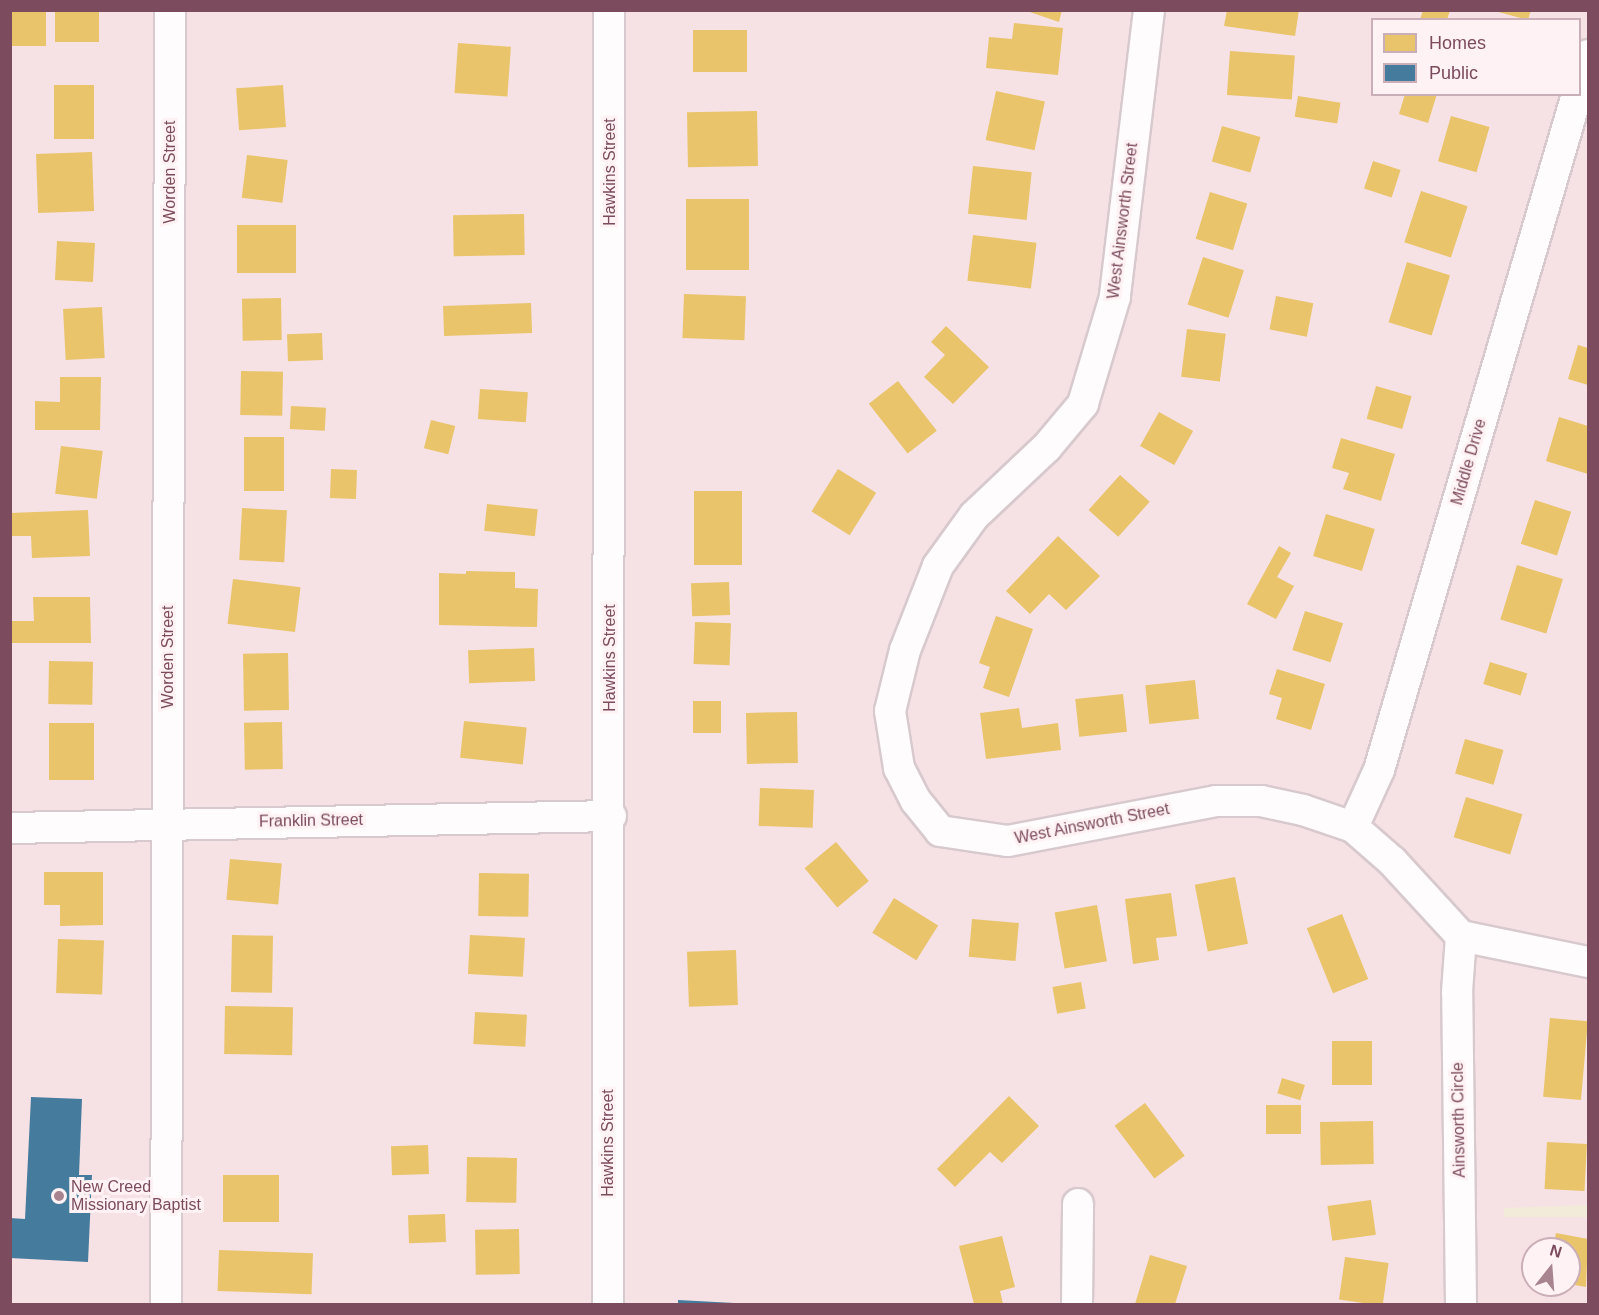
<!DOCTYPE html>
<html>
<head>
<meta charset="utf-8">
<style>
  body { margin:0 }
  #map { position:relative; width:1599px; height:1315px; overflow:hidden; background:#faeef0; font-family:Arial,sans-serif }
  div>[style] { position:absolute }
  .residential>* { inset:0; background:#f6e1e4 }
  .green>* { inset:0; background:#f3ebd9 }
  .homes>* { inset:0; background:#e9c46a; transform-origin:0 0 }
  .public>* { inset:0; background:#457b9d }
  .roads { filter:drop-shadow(2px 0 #d7c9cd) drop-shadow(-2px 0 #d7c9cd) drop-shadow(0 2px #d7c9cd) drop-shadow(0 -2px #d7c9cd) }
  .minor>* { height:30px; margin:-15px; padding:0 15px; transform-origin:15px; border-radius:15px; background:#fefcfd }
  .dots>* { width:16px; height:16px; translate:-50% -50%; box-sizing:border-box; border:3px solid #fff2f4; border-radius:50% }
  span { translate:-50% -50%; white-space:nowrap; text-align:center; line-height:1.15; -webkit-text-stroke:6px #fff2f4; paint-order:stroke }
  .street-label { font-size:16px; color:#7c4b5e }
  .poi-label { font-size:16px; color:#7c4b5e }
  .left { translate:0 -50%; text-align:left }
  .frame { position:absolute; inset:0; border:12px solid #7c4b5e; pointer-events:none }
  .legend { position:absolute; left:1371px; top:18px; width:210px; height:78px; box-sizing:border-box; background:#fff2f4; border:2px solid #cbafb8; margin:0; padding:8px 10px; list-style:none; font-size:18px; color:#7c4b5e }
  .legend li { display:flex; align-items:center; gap:12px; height:30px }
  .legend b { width:30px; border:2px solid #cbafb8 }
  .north { position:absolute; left:1521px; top:1237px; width:60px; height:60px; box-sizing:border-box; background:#fff2f4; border:2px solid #cbafb8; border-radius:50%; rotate:17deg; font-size:16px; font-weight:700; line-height:24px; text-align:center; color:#7c4b5e }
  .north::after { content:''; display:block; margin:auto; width:21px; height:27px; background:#a88491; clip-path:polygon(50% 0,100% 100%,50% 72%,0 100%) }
</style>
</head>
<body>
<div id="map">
  <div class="residential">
    <i style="clip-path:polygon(evenodd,11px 11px,1588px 11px,1588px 1304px,11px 1304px,11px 11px,1372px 20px,1580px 20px,1580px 94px,1372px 94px,1372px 20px,11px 11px,1533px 1249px,1569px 1249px,1569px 1285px,1533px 1285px,1533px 1249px)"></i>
  </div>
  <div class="green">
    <i style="clip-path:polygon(1588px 1205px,1588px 1217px,1504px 1217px,1504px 1208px)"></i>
  </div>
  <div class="homes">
    <i style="left:10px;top:10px;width:36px;height:36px"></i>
    <i style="left:55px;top:10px;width:44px;height:32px"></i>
    <i style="clip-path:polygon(1024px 10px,1062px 10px,1059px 22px)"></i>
    <i style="clip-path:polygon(1227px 10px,1299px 10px,1295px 36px,1224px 26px)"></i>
    <i style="clip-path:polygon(1423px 10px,1450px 10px,1447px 20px,1420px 20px)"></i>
    <i style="clip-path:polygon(1491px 10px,1531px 10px,1528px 20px)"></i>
    <i style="clip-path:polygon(1014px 23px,1063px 28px,1058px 75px,986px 68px,989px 37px,1012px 39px)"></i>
    <i style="left:747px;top:30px;width:42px;height:54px;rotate:90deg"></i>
    <i style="left:458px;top:43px;width:53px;height:50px;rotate:4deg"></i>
    <i style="left:1230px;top:51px;width:65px;height:44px;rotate:4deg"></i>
    <i style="left:54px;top:85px;width:40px;height:54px"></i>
    <i style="left:283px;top:85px;width:42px;height:47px;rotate:86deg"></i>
    <i style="left:996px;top:91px;width:50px;height:50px;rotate:12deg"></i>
    <i style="clip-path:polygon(1405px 94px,1437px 94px,1428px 123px,1399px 114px)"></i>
    <i style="left:1298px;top:96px;width:43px;height:21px;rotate:9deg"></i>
    <i style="left:757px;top:111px;width:55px;height:70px;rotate:89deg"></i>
    <i style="left:1451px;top:116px;width:40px;height:47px;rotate:16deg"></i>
    <i style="left:1222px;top:126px;width:40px;height:37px;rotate:16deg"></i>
    <i style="left:92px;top:152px;width:59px;height:56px;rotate:88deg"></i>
    <i style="left:247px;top:155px;width:41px;height:43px;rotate:7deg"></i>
    <i style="left:1373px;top:161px;width:29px;height:29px;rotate:18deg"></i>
    <i style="left:973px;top:166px;width:59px;height:48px;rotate:6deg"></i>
    <i style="left:1421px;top:191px;width:49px;height:54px;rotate:18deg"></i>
    <i style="left:1210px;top:192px;width:39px;height:49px;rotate:17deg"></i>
    <i style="left:686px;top:199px;width:63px;height:71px"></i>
    <i style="left:524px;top:214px;width:41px;height:71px;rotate:89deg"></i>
    <i style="left:237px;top:225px;width:59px;height:48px"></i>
    <i style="left:973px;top:235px;width:64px;height:46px;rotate:7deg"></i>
    <i style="left:57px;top:241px;width:38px;height:39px;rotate:3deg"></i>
    <i style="left:1203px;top:257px;width:43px;height:50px;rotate:18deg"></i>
    <i style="left:1407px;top:262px;width:45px;height:63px;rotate:17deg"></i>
    <i style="left:684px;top:294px;width:62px;height:44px;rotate:2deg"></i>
    <i style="left:1276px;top:296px;width:38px;height:34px;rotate:11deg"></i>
    <i style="left:281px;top:298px;width:42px;height:39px;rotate:89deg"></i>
    <i style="left:531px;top:303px;width:30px;height:88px;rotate:88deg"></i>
    <i style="left:102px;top:307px;width:51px;height:39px;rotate:87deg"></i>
    <i style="clip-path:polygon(946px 326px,989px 367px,953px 404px,924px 377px,945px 355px,931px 342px)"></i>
    <i style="left:1187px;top:329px;width:39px;height:48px;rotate:7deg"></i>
    <i style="left:322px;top:333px;width:27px;height:35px;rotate:88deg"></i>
    <i style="clip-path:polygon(1578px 345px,1588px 348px,1588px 385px,1568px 379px)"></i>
    <i style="left:241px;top:371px;width:42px;height:44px;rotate:1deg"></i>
    <i style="clip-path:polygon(60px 377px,101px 377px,100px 430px,35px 430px,35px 401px,60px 402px)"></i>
    <i style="left:898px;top:381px;width:63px;height:37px;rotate:52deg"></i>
    <i style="left:1376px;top:386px;width:37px;height:34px;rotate:16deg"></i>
    <i style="left:480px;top:389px;width:48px;height:30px;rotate:4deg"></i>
    <i style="left:291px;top:406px;width:35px;height:23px;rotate:3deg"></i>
    <i style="left:1159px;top:412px;width:39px;height:39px;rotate:29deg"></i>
    <i style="clip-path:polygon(1559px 417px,1588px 426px,1588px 474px,1546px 461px)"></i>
    <i style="left:431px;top:420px;width:25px;height:29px;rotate:14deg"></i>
    <i style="left:244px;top:437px;width:40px;height:54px"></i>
    <i style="clip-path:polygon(1341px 438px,1395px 454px,1381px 501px,1343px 489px,1349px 473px,1332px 468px)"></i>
    <i style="left:61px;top:446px;width:42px;height:48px;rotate:7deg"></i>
    <i style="left:331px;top:469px;width:26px;height:29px;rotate:2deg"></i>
    <i style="left:838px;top:469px;width:45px;height:50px;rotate:32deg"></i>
    <i style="left:1120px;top:475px;width:40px;height:47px;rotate:42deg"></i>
    <i style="left:694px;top:491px;width:48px;height:74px"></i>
    <i style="left:1535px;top:500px;width:38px;height:46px;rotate:18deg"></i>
    <i style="left:487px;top:504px;width:51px;height:27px;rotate:6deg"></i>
    <i style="left:242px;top:508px;width:45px;height:52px;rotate:3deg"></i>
    <i style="clip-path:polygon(88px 510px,90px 556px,32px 558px,31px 536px,10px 536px,10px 513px)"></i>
    <i style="left:1326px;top:514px;width:51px;height:44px;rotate:17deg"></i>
    <i style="clip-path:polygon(1058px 536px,1100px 576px,1066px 610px,1049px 594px,1030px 614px,1006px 591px)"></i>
    <i style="clip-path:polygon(1279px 546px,1291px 553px,1277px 577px,1294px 586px,1276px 619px,1247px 604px)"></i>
    <i style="left:1517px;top:565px;width:48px;height:57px;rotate:17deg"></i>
    <i style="clip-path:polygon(466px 571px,515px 572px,515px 588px,538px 589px,537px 627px,439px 625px,439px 573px,466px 574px)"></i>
    <i style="left:233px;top:579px;width:68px;height:45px;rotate:7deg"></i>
    <i style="left:729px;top:582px;width:33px;height:38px;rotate:88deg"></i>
    <i style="clip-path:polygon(33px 597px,90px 597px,91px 643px,10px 643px,10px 621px,34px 621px)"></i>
    <i style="left:1305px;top:611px;width:40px;height:41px;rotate:18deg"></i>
    <i style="clip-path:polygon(996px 616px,1033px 629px,1009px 697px,983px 688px,990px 667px,979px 663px)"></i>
    <i style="left:695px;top:622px;width:36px;height:42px;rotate:2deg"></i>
    <i style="left:534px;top:648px;width:33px;height:66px;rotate:88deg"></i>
    <i style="left:288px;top:653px;width:57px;height:45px;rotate:89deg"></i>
    <i style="left:49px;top:661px;width:44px;height:43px;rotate:1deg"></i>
    <i style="left:1490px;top:662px;width:39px;height:23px;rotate:17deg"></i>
    <i style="clip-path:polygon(1277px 669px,1325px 684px,1311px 730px,1276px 719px,1282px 698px,1269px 694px)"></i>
    <i style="left:1195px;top:680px;width:39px;height:50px;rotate:84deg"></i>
    <i style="left:1123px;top:694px;width:38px;height:48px;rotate:84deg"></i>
    <i style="left:693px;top:701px;width:28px;height:32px"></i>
    <i style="clip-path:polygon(1019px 708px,1022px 728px,1058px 723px,1061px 750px,986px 759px,980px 713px)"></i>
    <i style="left:797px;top:712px;width:51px;height:51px;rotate:89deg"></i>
    <i style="left:464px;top:721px;width:63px;height:37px;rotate:6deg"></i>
    <i style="left:282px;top:722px;width:47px;height:38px;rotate:89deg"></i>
    <i style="left:49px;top:723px;width:45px;height:57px"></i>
    <i style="left:1465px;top:739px;width:40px;height:36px;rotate:16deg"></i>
    <i style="left:760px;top:788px;width:54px;height:38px;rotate:2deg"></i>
    <i style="left:1466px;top:797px;width:59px;height:42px;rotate:17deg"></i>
    <i style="left:836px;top:842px;width:51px;height:41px;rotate:50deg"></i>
    <i style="left:230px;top:859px;width:52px;height:41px;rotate:5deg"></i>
    <i style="clip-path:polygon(44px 872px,103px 872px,103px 925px,60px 926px,60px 905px,44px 905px)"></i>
    <i style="left:479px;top:873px;width:50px;height:43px;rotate:1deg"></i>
    <i style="left:1235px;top:877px;width:68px;height:41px;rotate:79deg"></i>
    <i style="clip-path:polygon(1171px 893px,1177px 936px,1156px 938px,1159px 960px,1133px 964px,1125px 899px)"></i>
    <i style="left:894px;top:898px;width:52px;height:41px;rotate:32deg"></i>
    <i style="left:1097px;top:905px;width:57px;height:43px;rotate:80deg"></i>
    <i style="left:1342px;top:914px;width:70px;height:38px;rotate:68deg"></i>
    <i style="left:972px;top:919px;width:47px;height:38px;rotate:5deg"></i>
    <i style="left:232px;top:935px;width:41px;height:57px;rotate:1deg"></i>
    <i style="left:470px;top:935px;width:55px;height:39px;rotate:3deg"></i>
    <i style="left:58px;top:939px;width:46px;height:54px;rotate:2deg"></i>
    <i style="left:736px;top:950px;width:55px;height:49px;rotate:88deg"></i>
    <i style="left:1081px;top:982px;width:27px;height:29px;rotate:80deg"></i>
    <i style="left:225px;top:1006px;width:68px;height:48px;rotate:1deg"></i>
    <i style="left:475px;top:1012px;width:52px;height:32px;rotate:3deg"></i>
    <i style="left:1550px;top:1018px;width:38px;height:79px;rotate:5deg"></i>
    <i style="left:1332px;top:1041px;width:40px;height:44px"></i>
    <i style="left:1282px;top:1078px;width:24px;height:16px;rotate:17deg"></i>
    <i style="clip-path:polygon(1009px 1096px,1039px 1126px,1002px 1163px,990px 1152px,955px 1187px,937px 1169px)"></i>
    <i style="left:1145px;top:1103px;width:66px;height:38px;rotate:53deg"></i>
    <i style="left:1266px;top:1105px;width:35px;height:29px"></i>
    <i style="left:1373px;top:1121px;width:43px;height:53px;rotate:89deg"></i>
    <i style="left:1547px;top:1142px;width:40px;height:47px;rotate:3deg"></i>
    <i style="left:428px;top:1145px;width:29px;height:37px;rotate:88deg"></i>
    <i style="left:467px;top:1157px;width:50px;height:45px;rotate:1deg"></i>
    <i style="left:223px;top:1175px;width:56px;height:47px"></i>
    <i style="left:1371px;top:1200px;width:35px;height:44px;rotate:82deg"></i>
    <i style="left:445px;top:1214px;width:28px;height:37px;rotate:88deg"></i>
    <i style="left:519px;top:1229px;width:45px;height:44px;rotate:89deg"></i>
    <i style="clip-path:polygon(1556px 1233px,1588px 1239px,1586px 1287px,1569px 1284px,1569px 1249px,1553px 1249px)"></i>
    <i style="clip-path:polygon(1002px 1236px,1015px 1287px,1000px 1291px,1003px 1304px,974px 1304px,959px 1246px)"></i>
    <i style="left:219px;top:1250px;width:94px;height:41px;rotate:2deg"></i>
    <i style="clip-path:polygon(1150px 1255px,1187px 1266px,1175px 1304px,1135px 1304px)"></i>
    <i style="left:1345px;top:1257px;width:44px;height:43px;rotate:8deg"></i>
  </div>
  <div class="public">
    <i style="clip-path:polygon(31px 1097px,82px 1099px,79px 1175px,92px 1175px,88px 1262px,10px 1258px,10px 1218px,25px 1219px)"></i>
    <i style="clip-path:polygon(678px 1300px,734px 1303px,734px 1304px,678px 1304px)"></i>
  </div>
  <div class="roads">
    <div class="minor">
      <i style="left:1149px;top:10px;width:289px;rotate:96.8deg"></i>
      <i style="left:1115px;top:297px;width:112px;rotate:106.7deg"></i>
      <i style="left:1083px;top:404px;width:56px;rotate:129.9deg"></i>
      <i style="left:1047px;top:447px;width:100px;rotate:136.6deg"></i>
      <i style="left:974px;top:516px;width:62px;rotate:125.8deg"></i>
      <i style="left:938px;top:566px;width:90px;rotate:111.4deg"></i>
      <i style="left:905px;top:650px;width:63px;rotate:103.8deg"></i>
      <i style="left:890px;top:711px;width:58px;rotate:81deg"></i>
      <i style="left:899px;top:768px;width:37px;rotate:63deg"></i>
      <i style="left:916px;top:801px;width:38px;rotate:51deg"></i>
      <i style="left:940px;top:831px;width:69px;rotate:8.4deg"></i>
      <i style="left:1008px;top:841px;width:212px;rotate:-10.9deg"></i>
      <i style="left:1216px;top:801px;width:45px"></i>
      <i style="left:1261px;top:801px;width:43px;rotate:12.1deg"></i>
      <i style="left:1303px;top:810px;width:53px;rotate:18.8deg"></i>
      <i style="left:1353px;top:827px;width:52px;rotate:41.1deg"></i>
      <i style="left:1392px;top:861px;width:102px;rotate:47.4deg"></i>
      <i style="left:1461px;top:936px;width:130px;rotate:11.6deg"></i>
      <i style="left:1580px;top:85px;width:31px;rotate:-75deg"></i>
      <i style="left:1353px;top:827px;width:63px;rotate:-65.5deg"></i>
      <i style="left:1379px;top:770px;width:704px;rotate:-73.67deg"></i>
      <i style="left:10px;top:828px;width:601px;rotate:-1.14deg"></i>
      <i style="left:166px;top:1304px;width:1294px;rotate:-89.82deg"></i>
      <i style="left:608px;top:1304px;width:1294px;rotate:-89.96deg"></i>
      <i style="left:1077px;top:1304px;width:100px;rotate:-89.4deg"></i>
      <i style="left:1461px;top:1304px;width:312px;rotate:-90.7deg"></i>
      <i style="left:1457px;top:992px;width:56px;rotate:-85.9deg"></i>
    </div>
  </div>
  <div class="dots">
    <i style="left:59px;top:1196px;background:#a88491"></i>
  </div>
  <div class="street-label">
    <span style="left:170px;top:172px;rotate:-90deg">Worden Street</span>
    <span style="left:610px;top:172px;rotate:-90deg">Hawkins Street</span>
    <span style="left:1123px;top:221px;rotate:-83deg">West Ainsworth Street</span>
    <span style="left:1469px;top:462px;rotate:-74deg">Middle Drive</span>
    <span style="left:168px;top:657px;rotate:-90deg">Worden Street</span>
    <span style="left:610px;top:658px;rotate:-90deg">Hawkins Street</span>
    <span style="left:311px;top:821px;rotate:-1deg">Franklin Street</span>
    <span style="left:1092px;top:824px;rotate:-11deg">West Ainsworth Street</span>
    <span style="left:1459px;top:1120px;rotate:-91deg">Ainsworth Circle</span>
    <span style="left:608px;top:1143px;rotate:-90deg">Hawkins Street</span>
  </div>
  <div class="poi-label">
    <span class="left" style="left:71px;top:1196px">New Creed<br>Missionary Baptist</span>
  </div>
  <div class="frame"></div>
  <ul class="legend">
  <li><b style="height:16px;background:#e9c46a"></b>Homes</li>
  <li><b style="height:16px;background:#457b9d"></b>Public</li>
  </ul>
  <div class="north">N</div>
</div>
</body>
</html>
